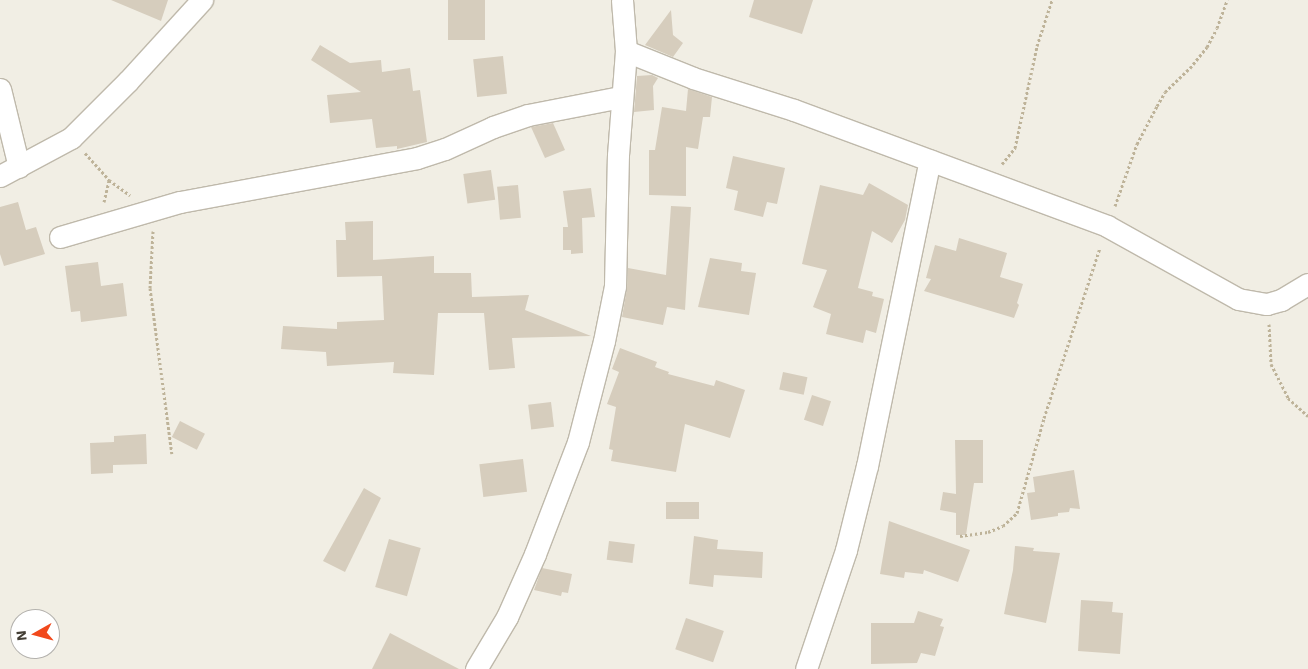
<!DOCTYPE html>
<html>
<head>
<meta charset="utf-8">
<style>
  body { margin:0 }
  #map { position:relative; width:1308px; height:669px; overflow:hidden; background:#f1eee4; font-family:"Work Sans",sans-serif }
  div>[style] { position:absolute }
  .building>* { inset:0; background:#d6cdbd; transform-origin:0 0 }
  .path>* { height:3px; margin-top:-1.5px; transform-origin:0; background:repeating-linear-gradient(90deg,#beb399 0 2.5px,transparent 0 5px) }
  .roads { filter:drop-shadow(1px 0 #bfb9ab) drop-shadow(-1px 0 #bfb9ab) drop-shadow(0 1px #bfb9ab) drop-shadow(0 -1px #bfb9ab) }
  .minor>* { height:21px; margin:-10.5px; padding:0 10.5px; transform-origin:10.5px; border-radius:10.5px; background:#fff }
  span { translate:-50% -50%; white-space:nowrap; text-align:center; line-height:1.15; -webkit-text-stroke:4px #fff; paint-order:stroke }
  .north { position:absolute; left:10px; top:609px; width:50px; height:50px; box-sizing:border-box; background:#fff; border:1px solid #b4b2ae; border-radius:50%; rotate:263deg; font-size:14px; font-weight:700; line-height:20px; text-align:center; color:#433e35 }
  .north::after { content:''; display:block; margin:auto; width:18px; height:22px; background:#f1491c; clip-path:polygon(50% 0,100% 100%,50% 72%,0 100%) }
</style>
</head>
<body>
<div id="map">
  <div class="building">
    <i style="clip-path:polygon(111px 0,168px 0,161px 21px)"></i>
    <i style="left:448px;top:0;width:37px;height:40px"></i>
    <i style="clip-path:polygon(754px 0,813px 0,802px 34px,749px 17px)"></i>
    <i style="clip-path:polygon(671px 10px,673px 35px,683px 43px,673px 57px,645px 45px)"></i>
    <i style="clip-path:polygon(320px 45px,350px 63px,381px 60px,382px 72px,410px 68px,413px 91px,420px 90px,427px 142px,397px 149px,397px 146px,376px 148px,372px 119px,330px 123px,327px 95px,361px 92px,311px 60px)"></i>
    <i style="left:503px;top:56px;width:38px;height:30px;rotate:84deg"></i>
    <i style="clip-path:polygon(652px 75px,658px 78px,653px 86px,654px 110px,634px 112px,637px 76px)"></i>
    <i style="clip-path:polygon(688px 89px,712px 97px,710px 117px,703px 117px,698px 149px,686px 147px,686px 196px,649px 195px,649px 150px,655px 150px,662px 107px,686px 111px)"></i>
    <i style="clip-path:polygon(553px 123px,565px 150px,545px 158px,531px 127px)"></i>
    <i style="clip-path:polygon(733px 156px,785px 168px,777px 204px,767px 202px,763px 217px,734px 210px,738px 191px,726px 188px)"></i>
    <i style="left:491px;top:170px;width:30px;height:28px;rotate:82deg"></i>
    <i style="clip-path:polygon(869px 183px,908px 205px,905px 220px,892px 243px,872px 231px,858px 288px,873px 292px,872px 296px,884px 299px,876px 333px,866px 330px,863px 343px,826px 334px,831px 314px,813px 307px,827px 270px,802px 264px,820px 185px,863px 195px)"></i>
    <i style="left:518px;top:185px;width:33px;height:21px;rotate:85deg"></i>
    <i style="clip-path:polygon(591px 188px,595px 217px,582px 218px,583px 253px,571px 254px,571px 250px,563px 250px,563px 227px,568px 227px,563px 191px)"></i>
    <i style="clip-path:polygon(18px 202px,26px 230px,36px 227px,45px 254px,4px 266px,0 254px,0 207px)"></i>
    <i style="clip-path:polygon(671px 206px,691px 207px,685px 310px,667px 307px,663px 325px,622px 317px,627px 288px,628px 268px,666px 275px)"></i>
    <i style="clip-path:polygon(373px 221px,373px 260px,434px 256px,434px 273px,471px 273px,472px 297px,529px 295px,525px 310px,591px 336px,512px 338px,515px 368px,489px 370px,484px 313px,438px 313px,434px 375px,393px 373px,394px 362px,327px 366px,326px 352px,281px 349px,283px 326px,337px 329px,337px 322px,384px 320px,382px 276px,337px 277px,336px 240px,346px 240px,345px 222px)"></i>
    <i style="clip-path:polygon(959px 238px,1007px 253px,1000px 277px,1023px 284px,1017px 303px,1019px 305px,1014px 318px,924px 291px,931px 279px,926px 278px,935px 245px,956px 251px)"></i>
    <i style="clip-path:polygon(710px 258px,742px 263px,741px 271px,756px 273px,749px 315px,698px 307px)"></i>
    <i style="clip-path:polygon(98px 262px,101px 286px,123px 283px,127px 316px,81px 322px,80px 311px,71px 312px,65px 266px)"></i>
    <i style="clip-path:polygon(620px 348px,657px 362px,655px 367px,669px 372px,668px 374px,714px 386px,716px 380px,745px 390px,730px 438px,685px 424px,676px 472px,611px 461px,613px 450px,609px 449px,616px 407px,607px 404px,619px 372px,612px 369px)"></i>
    <i style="left:783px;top:372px;width:25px;height:18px;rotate:12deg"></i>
    <i style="left:812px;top:395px;width:20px;height:26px;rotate:18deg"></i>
    <i style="left:551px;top:402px;width:25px;height:23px;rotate:83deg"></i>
    <i style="left:180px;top:421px;width:28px;height:18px;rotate:27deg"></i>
    <i style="clip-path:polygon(146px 434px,147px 464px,113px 465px,113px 473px,91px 474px,90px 443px,114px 442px,114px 436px)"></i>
    <i style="clip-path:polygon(955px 440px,983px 440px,983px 483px,974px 483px,966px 535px,956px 535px,956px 513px,940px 510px,943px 492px,956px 494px)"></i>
    <i style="left:523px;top:459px;width:33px;height:44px;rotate:83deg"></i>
    <i style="clip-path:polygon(1074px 470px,1080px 509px,1070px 508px,1069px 512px,1058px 513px,1058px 516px,1031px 520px,1027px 493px,1035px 492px,1033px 477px)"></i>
    <i style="clip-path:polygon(364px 488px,381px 498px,345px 572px,323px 561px)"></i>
    <i style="left:699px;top:502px;width:17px;height:33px;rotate:90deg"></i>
    <i style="clip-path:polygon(889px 521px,970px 550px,958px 582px,924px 570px,923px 574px,905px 572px,904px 578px,880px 574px)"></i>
    <i style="clip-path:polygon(694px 536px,718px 540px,717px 549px,763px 552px,762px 578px,714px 575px,713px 587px,689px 584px)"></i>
    <i style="left:389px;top:539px;width:33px;height:50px;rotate:16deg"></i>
    <i style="left:609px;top:541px;width:26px;height:19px;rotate:7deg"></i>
    <i style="clip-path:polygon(1015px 546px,1034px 548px,1033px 551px,1060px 553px,1046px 623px,1004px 614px,1013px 570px)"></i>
    <i style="clip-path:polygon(542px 568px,572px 574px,568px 593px,562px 592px,561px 596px,534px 590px)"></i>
    <i style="clip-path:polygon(1081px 600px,1113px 602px,1112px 612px,1123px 613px,1120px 654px,1078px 651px)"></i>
    <i style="clip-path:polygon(918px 611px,943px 619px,940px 626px,944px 627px,935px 656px,921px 653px,917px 663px,871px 664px,871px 623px,914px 623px)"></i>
    <i style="left:686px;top:618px;width:40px;height:33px;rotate:19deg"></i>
    <i style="clip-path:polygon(390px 633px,459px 669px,372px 669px)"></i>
  </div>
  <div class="path">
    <i style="left:85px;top:153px;width:36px;rotate:48deg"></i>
    <i style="left:109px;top:180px;width:26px;rotate:36deg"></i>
    <i style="left:1002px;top:164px;width:21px;rotate:-51deg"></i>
    <i style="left:1015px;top:148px;width:104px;rotate:-77.8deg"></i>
    <i style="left:1037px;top:46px;width:48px;rotate:-71.9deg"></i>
    <i style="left:104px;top:202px;width:23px;rotate:-77deg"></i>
    <i style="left:1115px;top:206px;width:66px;rotate:-70.5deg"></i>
    <i style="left:1137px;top:144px;width:43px;rotate:-62.2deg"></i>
    <i style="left:1157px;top:106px;width:16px;rotate:-60deg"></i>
    <i style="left:1165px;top:92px;width:35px;rotate:-44deg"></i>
    <i style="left:1190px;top:68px;width:27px;rotate:-51deg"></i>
    <i style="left:1207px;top:47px;width:21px;rotate:-62deg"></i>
    <i style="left:1217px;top:28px;width:30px;rotate:-70deg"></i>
    <i style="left:153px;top:231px;width:57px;rotate:93deg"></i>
    <i style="left:150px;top:288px;width:167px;rotate:82.5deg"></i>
    <i style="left:1269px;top:324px;width:40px;rotate:87.1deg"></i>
    <i style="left:1271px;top:364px;width:38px;rotate:63deg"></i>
    <i style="left:1288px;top:398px;width:27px;rotate:42deg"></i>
    <i style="left:960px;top:536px;width:28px;rotate:-8deg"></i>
    <i style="left:988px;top:532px;width:16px;rotate:-22deg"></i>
    <i style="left:1003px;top:526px;width:19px;rotate:-43deg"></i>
    <i style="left:1017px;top:513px;width:99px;rotate:-74.1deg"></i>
    <i style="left:1044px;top:418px;width:179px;rotate:-71.8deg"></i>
  </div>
  <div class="roads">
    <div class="minor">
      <i style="left:626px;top:51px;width:72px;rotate:21.9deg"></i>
      <i style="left:693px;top:78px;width:106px;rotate:17.6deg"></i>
      <i style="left:794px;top:110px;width:334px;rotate:20.3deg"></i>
      <i style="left:1107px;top:226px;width:150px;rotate:29.1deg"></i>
      <i style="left:1238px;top:299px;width:29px;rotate:10deg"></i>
      <i style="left:1267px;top:304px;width:15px;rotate:-16deg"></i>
      <i style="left:1281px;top:300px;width:31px;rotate:-31deg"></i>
      <i style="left:0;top:89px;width:80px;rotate:76.3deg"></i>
      <i style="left:0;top:176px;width:81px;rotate:-28.2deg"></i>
      <i style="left:71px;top:138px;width:81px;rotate:-45deg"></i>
      <i style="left:128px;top:81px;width:110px;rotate:-47.6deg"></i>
      <i style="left:60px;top:237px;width:125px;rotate:-16.3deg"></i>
      <i style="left:180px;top:202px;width:241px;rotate:-10.5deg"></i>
      <i style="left:417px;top:158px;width:29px;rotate:-18deg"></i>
      <i style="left:445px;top:149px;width:53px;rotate:-24.6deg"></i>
      <i style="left:493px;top:127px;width:37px;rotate:-19deg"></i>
      <i style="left:528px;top:115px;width:95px;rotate:-11deg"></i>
      <i style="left:476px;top:669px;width:61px;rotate:-59.2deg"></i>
      <i style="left:507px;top:617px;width:69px;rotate:-66deg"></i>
      <i style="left:535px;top:554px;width:120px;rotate:-69deg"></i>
      <i style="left:578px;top:442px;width:104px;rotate:-75.6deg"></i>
      <i style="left:604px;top:341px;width:56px;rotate:-78.7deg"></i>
      <i style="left:615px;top:286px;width:131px;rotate:-88.7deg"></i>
      <i style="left:618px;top:155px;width:104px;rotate:-85.6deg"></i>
      <i style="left:626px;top:51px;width:51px;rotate:-94.5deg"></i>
      <i style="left:806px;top:669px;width:126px;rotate:-71.4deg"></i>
      <i style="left:846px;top:550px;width:87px;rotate:-76deg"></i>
      <i style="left:867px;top:466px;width:312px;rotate:-78.4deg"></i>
    </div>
  </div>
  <div class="north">N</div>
</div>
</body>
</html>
